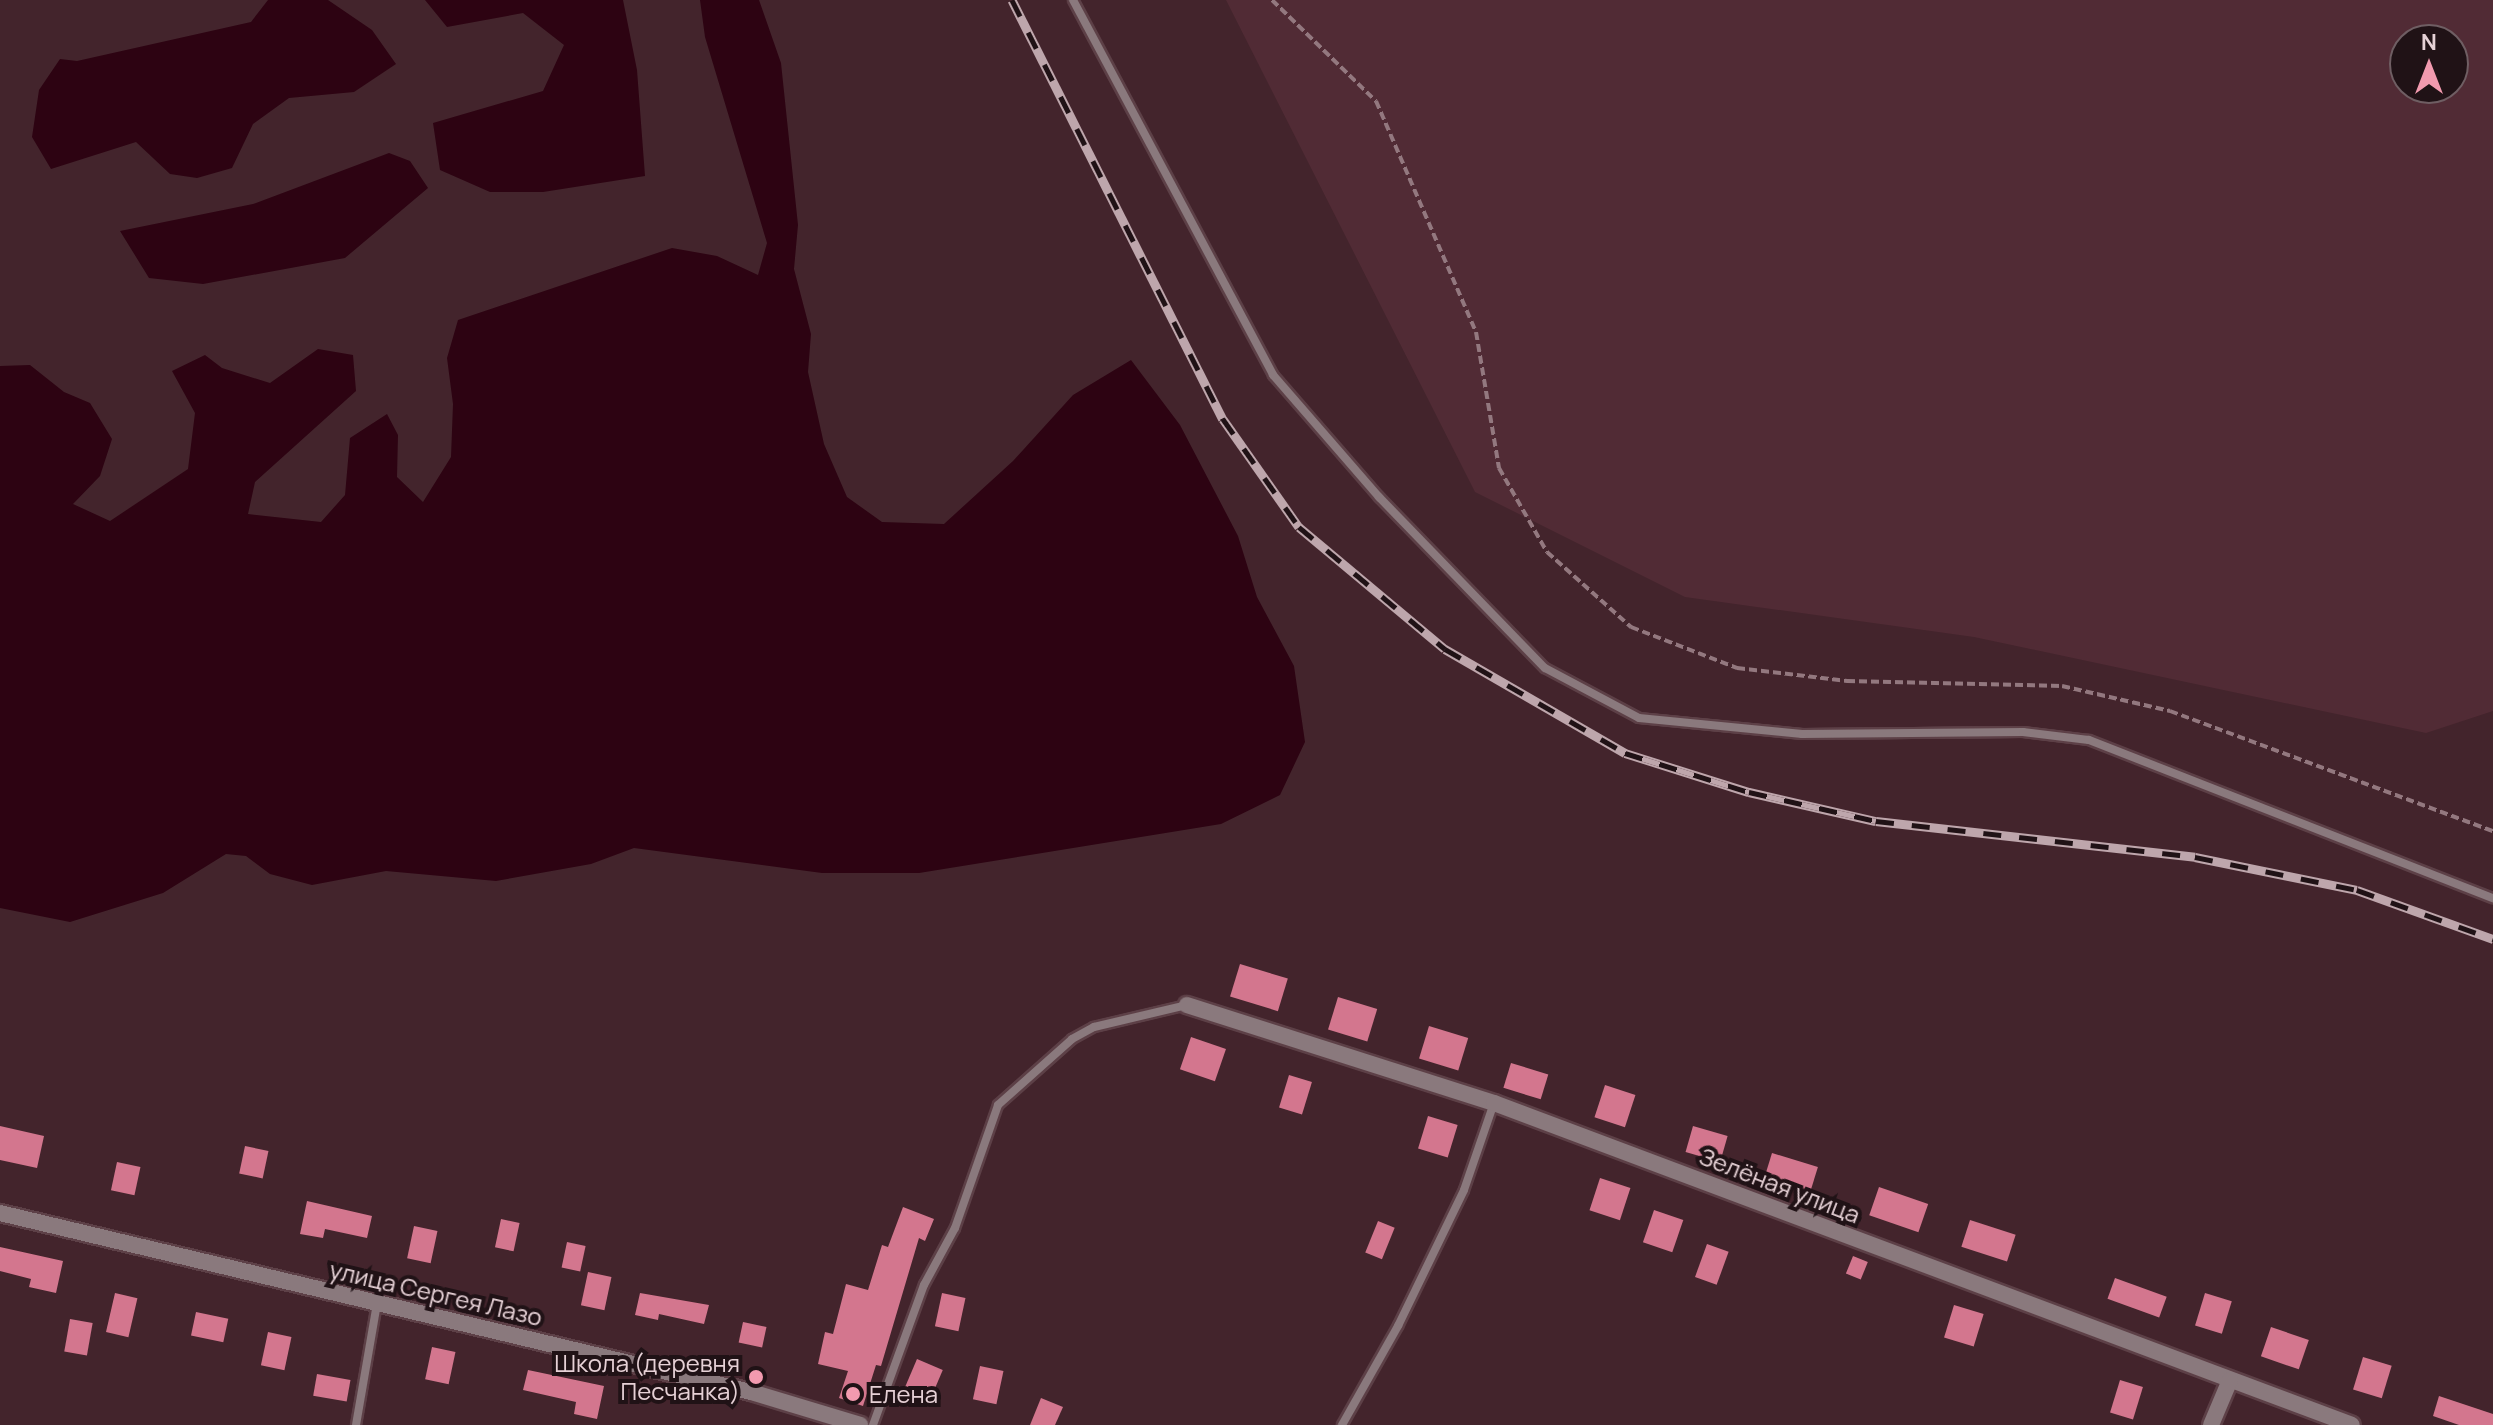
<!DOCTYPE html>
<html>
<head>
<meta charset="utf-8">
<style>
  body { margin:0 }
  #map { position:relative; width:2493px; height:1425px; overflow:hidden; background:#43242c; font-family:Manrope,sans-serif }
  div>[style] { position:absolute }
  .built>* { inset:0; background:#512b35 }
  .water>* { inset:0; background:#2d0312 }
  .building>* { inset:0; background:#d3768e; transform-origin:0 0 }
  .path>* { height:4px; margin-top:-2px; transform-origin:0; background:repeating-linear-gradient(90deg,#93787f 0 8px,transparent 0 12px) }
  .roads { filter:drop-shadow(2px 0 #5d4047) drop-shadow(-2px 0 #5d4047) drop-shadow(0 2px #5d4047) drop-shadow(0 -2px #5d4047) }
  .service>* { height:8px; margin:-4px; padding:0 4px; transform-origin:4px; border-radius:4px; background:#8a797d }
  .minor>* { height:16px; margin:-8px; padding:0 8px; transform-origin:8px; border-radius:8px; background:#8a797d }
  .rail>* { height:9px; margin-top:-4.5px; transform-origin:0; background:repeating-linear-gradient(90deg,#201216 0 18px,#bea6ac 0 36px); box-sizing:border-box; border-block:2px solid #bea6ac }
  .dots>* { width:22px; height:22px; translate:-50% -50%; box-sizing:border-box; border:4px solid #201216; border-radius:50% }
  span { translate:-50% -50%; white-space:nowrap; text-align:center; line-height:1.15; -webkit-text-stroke:8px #201216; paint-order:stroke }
  .street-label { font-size:24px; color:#e6d1d6 }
  .poi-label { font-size:24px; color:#e6d1d6 }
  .right { translate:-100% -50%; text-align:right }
  .left { translate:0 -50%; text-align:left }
  .north { position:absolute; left:2389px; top:24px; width:80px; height:80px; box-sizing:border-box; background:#201216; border:2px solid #6f5e63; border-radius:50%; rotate:0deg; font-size:22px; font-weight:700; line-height:32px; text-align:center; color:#e6d1d6 }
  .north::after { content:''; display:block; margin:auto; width:28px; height:36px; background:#f29aaf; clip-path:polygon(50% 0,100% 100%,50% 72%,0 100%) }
</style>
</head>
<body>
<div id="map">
  <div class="built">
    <i style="clip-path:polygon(evenodd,1226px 0,2493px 0,2493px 711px,2426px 733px,1974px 637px,1685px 597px,1475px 492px,1226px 0,2405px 40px,2453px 40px,2453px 88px,2405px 88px,2405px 40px)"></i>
  </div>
  <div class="water">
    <i style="clip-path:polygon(268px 0,328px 0,372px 30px,396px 64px,354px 92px,289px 98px,253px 124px,232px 168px,197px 178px,170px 174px,136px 142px,51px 169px,32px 137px,39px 90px,60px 59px,77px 61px,251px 22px)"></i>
    <i style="clip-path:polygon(425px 0,623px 0,637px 70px,645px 176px,543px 192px,490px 192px,440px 170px,433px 123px,543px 91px,564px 45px,523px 13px,447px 27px)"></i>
    <i style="clip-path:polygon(700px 0,759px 0,781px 63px,798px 225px,794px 269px,811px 334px,808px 372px,824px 444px,847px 497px,882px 522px,944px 524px,1013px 461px,1073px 395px,1131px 360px,1180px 425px,1238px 536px,1257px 597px,1294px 666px,1305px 742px,1280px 795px,1221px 824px,919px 873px,822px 873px,634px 848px,591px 864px,496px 881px,386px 871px,312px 885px,270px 874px,246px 856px,226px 854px,163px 893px,70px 922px,0 908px,0 366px,30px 365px,64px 392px,90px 403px,112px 439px,100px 476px,73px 504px,110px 521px,188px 469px,195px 413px,172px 371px,205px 355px,222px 368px,270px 383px,318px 349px,353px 355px,356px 391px,255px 482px,248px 514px,321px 522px,345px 495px,350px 438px,387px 414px,398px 435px,397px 477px,423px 502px,451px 457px,453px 404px,447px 358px,458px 320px,672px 248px,717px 256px,758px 275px,767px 243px,705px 37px)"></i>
    <i style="clip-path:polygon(389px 153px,410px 161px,428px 188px,345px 258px,203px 284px,149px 278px,120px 231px,253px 204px)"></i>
  </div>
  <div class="building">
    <i style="left:1240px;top:964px;width:50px;height:34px;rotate:17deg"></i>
    <i style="left:1338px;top:997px;width:41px;height:34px;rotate:17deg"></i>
    <i style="left:1429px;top:1026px;width:41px;height:34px;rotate:17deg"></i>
    <i style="left:1191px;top:1037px;width:37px;height:34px;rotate:19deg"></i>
    <i style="left:1511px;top:1063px;width:39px;height:26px;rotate:17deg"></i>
    <i style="left:1289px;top:1075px;width:24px;height:34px;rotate:17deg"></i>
    <i style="left:1605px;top:1085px;width:32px;height:34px;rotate:18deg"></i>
    <i style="left:1428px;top:1116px;width:31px;height:34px;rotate:17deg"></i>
    <i style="clip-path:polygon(0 1126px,44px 1136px,37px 1168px,0 1160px)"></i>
    <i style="left:1693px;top:1126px;width:36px;height:27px;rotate:16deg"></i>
    <i style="left:245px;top:1146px;width:24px;height:28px;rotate:12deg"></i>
    <i style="left:1772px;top:1153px;width:48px;height:27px;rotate:17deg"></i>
    <i style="left:117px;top:1162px;width:24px;height:29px;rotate:12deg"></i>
    <i style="left:1600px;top:1178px;width:32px;height:34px;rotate:18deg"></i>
    <i style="left:1879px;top:1187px;width:52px;height:30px;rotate:19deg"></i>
    <i style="clip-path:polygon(307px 1201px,372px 1216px,367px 1238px,325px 1229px,323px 1238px,300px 1234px)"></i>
    <i style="clip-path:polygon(903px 1207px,934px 1219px,925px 1241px,919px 1238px,881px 1366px,876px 1365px,863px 1406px,839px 1398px,848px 1371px,818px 1364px,825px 1332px,833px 1334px,846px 1284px,868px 1290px,882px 1245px,888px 1247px)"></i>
    <i style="left:1654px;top:1210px;width:31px;height:34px;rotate:19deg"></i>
    <i style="left:501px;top:1219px;width:19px;height:29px;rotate:12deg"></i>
    <i style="left:1970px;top:1220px;width:48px;height:28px;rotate:18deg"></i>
    <i style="left:1378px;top:1221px;width:18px;height:34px;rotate:22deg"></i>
    <i style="left:414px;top:1226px;width:24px;height:33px;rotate:12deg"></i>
    <i style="left:567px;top:1242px;width:19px;height:26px;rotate:12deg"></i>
    <i style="left:1707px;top:1244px;width:23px;height:35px;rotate:20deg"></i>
    <i style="clip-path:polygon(0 1247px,63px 1261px,56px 1293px,29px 1287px,31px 1279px,0 1271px)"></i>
    <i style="left:1853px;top:1256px;width:16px;height:19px;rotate:22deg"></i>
    <i style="left:588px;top:1272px;width:24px;height:34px;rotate:12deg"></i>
    <i style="left:2115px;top:1278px;width:55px;height:22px;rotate:20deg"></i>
    <i style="left:115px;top:1293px;width:23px;height:40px;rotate:13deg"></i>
    <i style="clip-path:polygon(640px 1293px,709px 1305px,704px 1324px,659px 1314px,658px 1320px,635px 1315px)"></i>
    <i style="left:942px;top:1293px;width:24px;height:34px;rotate:12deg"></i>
    <i style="left:2205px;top:1293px;width:28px;height:34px;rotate:17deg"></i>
    <i style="left:1954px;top:1305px;width:31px;height:34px;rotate:17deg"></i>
    <i style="left:196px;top:1312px;width:33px;height:24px;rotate:12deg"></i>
    <i style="left:70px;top:1319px;width:23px;height:33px;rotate:10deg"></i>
    <i style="left:743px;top:1322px;width:24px;height:21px;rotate:12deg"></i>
    <i style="left:2271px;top:1327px;width:40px;height:31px;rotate:19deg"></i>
    <i style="left:268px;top:1332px;width:24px;height:34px;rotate:12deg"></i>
    <i style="left:432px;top:1347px;width:24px;height:33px;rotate:12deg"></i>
    <i style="left:2363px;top:1357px;width:30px;height:34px;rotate:17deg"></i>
    <i style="left:917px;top:1359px;width:28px;height:31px;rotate:23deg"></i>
    <i style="left:980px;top:1366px;width:24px;height:34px;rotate:12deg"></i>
    <i style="clip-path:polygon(528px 1370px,604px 1386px,597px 1419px,574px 1414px,576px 1402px,523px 1390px)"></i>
    <i style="left:317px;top:1374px;width:34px;height:22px;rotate:10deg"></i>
    <i style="left:2120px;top:1380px;width:24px;height:34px;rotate:17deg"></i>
    <i style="clip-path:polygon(2439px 1396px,2493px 1414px,2493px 1425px,2459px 1425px,2433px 1416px)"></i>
    <i style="clip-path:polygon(1041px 1398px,1063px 1407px,1055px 1425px,1030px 1425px)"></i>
  </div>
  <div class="path">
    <i style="left:1272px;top:0;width:145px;rotate:44.2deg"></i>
    <i style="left:1376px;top:101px;width:252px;rotate:66.6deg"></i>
    <i style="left:1476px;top:332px;width:138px;rotate:80.4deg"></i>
    <i style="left:1499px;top:468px;width:97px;rotate:60.3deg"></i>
    <i style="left:1547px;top:552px;width:113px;rotate:41.8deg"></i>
    <i style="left:1631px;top:627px;width:114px;rotate:21.1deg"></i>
    <i style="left:1737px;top:668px;width:111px;rotate:6.7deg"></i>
    <i style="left:1847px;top:681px;width:215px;rotate:1.3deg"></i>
    <i style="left:2062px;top:686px;width:111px;rotate:13deg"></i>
    <i style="left:2170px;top:711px;width:345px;rotate:20.4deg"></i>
  </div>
  <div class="roads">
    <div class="service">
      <i style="left:1073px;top:0;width:425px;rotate:61.9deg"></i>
      <i style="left:1273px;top:375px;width:162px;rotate:49deg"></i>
      <i style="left:1379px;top:497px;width:238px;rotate:45.9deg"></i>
      <i style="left:1545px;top:668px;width:106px;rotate:28deg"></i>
      <i style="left:1639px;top:718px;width:164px;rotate:5.6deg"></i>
      <i style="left:1802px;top:734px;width:221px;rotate:-0.5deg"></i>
      <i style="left:2023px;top:732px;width:66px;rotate:6.9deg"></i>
      <i style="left:2089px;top:740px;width:434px;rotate:21.4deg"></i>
      <i style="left:356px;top:1425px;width:123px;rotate:-80.2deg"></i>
      <i style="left:873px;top:1425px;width:149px;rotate:-70deg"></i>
      <i style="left:924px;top:1285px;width:65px;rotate:-61.5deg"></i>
      <i style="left:955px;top:1228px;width:130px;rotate:-70.7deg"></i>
      <i style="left:998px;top:1105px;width:99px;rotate:-41.7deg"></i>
      <i style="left:1072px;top:1039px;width:25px;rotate:-29deg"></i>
      <i style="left:1094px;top:1027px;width:96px;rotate:-13.3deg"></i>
      <i style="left:1342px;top:1425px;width:114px;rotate:-60.5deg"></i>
      <i style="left:1398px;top:1326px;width:151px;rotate:-64.1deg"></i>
      <i style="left:1464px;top:1190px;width:92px;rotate:-71deg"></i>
    </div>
    <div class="minor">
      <i style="left:1187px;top:1005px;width:322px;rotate:17.7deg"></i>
      <i style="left:1494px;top:1103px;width:916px;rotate:20.57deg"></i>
      <i style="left:0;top:1213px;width:772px;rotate:13.41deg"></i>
      <i style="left:751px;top:1392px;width:114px;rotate:16.8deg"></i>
      <i style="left:2211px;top:1425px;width:49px;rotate:-67.1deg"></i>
    </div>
  </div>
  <div class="rail">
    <i style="left:1012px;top:0;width:469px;rotate:63.3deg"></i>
    <i style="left:1223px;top:419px;width:132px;rotate:54.9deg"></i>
    <i style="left:1299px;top:527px;width:190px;rotate:39.9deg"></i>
    <i style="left:1445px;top:649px;width:208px;rotate:30deg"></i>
    <i style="left:1625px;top:753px;width:130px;rotate:17.5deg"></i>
    <i style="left:1749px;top:792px;width:130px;rotate:12.9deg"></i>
    <i style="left:1876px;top:821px;width:321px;rotate:6.4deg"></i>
    <i style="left:2195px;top:857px;width:165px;rotate:11.5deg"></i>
    <i style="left:2357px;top:890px;width:145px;rotate:19.8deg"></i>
  </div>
  <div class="dots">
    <i style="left:756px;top:1377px;background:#f29aaf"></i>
    <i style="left:853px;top:1394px;background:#f29aaf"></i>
  </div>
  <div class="street-label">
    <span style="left:1780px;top:1185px;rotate:21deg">Зелёная улица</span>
    <span style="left:436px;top:1293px;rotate:13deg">улица Сергея Лазо</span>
  </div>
  <div class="poi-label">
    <span class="right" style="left:740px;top:1377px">Школа (деревня<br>Песчанка)</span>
    <span class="left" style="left:869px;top:1394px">Елена</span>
  </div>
  <div class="north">N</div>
</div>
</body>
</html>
